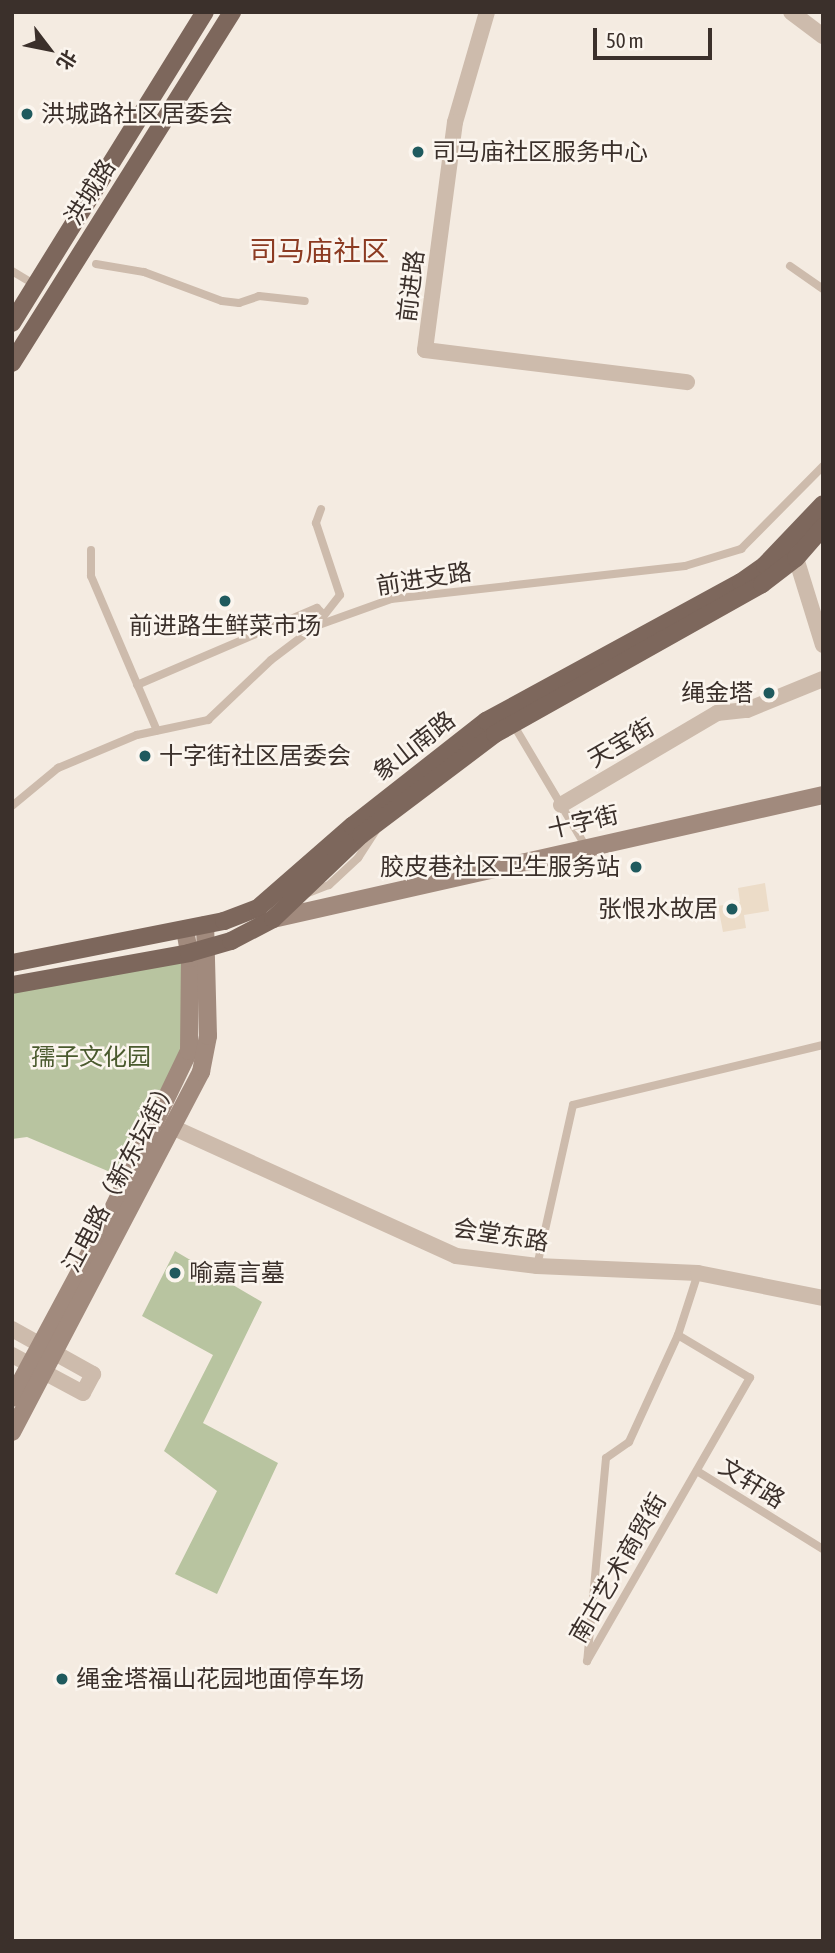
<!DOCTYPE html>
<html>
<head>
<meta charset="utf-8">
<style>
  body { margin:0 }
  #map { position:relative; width:835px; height:1953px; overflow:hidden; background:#f4ebe1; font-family:"Asap Condensed","Noto Sans SC",sans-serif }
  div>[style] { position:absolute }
  .green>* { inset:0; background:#b8c4a0 }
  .plaza>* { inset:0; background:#ecdcc8 }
  .lane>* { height:8px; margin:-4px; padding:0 4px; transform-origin:4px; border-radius:4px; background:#cdbbac }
  .street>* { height:16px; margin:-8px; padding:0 8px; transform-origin:8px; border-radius:8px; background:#cdbbac }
  .secondary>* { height:18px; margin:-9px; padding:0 9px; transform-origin:9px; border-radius:9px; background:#a18a7d }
  .primary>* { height:18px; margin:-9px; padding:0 9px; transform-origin:9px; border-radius:9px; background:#7d675c }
  .dots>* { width:19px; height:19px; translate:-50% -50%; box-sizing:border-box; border:4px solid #fbf5ee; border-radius:50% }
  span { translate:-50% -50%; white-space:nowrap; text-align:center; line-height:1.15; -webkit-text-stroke:5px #fbf5ee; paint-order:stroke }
  .poi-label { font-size:24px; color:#3b302b }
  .left { translate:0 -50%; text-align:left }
  .right { translate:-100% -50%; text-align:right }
  .street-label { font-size:24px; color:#3b302b }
  .park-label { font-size:24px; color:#4a5a2e }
  .quarter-label { font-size:28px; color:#8c3b22 }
  .frame { position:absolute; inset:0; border:14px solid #3b302b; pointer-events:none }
  .north { position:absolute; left:14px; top:14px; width:70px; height:70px; -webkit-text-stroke:5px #fbf5ee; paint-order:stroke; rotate:122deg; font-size:19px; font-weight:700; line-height:28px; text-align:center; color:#3b302b }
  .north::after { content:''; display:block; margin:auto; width:24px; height:32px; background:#3b302b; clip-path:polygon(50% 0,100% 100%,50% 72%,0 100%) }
  .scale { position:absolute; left:593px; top:28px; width:119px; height:32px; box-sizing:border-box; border:4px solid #3b302b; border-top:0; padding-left:9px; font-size:21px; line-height:24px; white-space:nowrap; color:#3b302b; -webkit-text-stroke:5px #fbf5ee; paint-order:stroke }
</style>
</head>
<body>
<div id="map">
  <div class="green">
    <i style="clip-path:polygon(184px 960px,182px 1049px,122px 1177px,27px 1137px,12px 1139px,12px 991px)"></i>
    <i style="clip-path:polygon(175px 1251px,262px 1302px,203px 1423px,278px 1463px,217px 1594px,175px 1574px,217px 1491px,164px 1451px,213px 1355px,142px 1316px)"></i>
  </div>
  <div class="plaza">
    <i style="clip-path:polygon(765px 883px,769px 911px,744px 915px,746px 928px,723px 932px,718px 906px,740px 902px,738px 888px)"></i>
  </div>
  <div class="lane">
    <i style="left:96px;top:264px;width:49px;rotate:9.5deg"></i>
    <i style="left:144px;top:272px;width:83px;rotate:20.4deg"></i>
    <i style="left:222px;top:301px;width:17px;rotate:7deg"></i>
    <i style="left:239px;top:303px;width:21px;rotate:-19deg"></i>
    <i style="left:259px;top:296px;width:46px;rotate:6.2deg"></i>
    <i style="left:790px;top:266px;width:40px;rotate:34.9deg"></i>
    <i style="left:12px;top:271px;width:27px;rotate:31deg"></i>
    <i style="left:321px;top:509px;width:15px;rotate:110deg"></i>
    <i style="left:316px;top:523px;width:76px;rotate:71.6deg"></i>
    <i style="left:340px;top:595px;width:29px;rotate:128deg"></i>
    <i style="left:91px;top:550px;width:26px;rotate:90deg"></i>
    <i style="left:91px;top:576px;width:168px;rotate:66.9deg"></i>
    <i style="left:137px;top:685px;width:196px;rotate:-23.2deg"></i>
    <i style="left:317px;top:608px;width:10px;rotate:45deg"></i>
    <i style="left:513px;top:724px;width:143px;rotate:59.3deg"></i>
    <i style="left:12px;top:806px;width:60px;rotate:-39.6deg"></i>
    <i style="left:58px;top:768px;width:86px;rotate:-22.7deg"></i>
    <i style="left:137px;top:735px;width:73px;rotate:-11.9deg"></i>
    <i style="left:208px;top:720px;width:87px;rotate:-43.6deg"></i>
    <i style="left:271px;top:660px;width:56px;rotate:-37.1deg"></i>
    <i style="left:316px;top:626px;width:80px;rotate:-19.8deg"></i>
    <i style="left:391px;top:599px;width:296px;rotate:-6.4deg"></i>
    <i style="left:685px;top:566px;width:59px;rotate:-16.9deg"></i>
    <i style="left:741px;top:549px;width:117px;rotate:-45.3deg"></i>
    <i style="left:308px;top:893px;width:22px;rotate:-21deg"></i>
    <i style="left:329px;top:885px;width:40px;rotate:-43deg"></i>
    <i style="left:358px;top:858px;width:33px;rotate:-57deg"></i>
    <i style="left:537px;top:1266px;width:165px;rotate:-77.4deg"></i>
    <i style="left:573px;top:1105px;width:257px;rotate:-13.5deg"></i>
    <i style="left:678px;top:1335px;width:118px;rotate:114.6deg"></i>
    <i style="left:629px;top:1442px;width:28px;rotate:145deg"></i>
    <i style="left:606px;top:1458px;width:204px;rotate:95.3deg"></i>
    <i style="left:587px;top:1661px;width:327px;rotate:-60.1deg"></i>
    <i style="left:750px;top:1378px;width:84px;rotate:-149.2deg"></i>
    <i style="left:678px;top:1335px;width:65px;rotate:-72.1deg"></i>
    <i style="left:697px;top:1471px;width:148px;rotate:31.8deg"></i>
  </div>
  <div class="street">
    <i style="left:487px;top:12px;width:115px;rotate:106.2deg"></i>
    <i style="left:455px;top:122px;width:230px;rotate:97.5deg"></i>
    <i style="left:425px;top:350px;width:264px;rotate:7deg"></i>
    <i style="left:791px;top:12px;width:40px;rotate:37deg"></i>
    <i style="left:796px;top:558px;width:91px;rotate:72.8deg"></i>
    <i style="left:561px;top:805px;width:181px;rotate:-30.5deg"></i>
    <i style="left:717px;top:713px;width:30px;rotate:-6deg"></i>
    <i style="left:747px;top:710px;width:82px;rotate:-22.2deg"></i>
    <i style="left:161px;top:1122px;width:324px;rotate:24.4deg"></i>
    <i style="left:456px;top:1256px;width:82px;rotate:7deg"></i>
    <i style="left:537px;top:1266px;width:161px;rotate:2.5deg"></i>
    <i style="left:698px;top:1273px;width:127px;rotate:11.3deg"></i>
    <i style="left:12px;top:1329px;width:93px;rotate:29.1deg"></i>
    <i style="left:93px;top:1374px;width:21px;rotate:118deg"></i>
    <i style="left:83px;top:1393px;width:81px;rotate:-151.8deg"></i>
  </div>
  <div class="secondary">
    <i style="left:273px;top:919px;width:564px;rotate:-12.71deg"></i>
    <i style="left:12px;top:1398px;width:208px;rotate:-61.8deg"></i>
    <i style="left:110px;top:1215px;width:182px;rotate:-64.3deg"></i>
    <i style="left:189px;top:1051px;width:93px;rotate:-89.4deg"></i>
    <i style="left:190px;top:958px;width:29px;rotate:-100deg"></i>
    <i style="left:12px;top:1432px;width:407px;rotate:-62.3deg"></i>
    <i style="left:201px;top:1072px;width:37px;rotate:-79deg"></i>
    <i style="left:208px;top:1036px;width:111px;rotate:-91.5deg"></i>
  </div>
  <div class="primary">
    <i style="left:12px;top:323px;width:366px;rotate:-58.2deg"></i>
    <i style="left:12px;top:363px;width:414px;rotate:-57.9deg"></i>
    <i style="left:12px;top:963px;width:216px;rotate:-11.2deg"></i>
    <i style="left:224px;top:921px;width:36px;rotate:-21deg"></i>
    <i style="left:258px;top:908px;width:125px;rotate:-41.1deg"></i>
    <i style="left:352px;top:826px;width:170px;rotate:-38.1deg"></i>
    <i style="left:486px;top:721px;width:290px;rotate:-28.6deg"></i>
    <i style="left:741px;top:582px;width:29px;rotate:-35deg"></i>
    <i style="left:765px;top:565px;width:84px;rotate:-46.4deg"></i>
    <i style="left:12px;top:985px;width:180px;rotate:-10.2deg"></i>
    <i style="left:189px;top:953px;width:44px;rotate:-15.9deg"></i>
    <i style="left:231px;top:941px;width:47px;rotate:-27.6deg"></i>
    <i style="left:273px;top:919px;width:122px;rotate:-43.7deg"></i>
    <i style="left:361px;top:835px;width:168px;rotate:-37deg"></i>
    <i style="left:495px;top:734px;width:306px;rotate:-29.3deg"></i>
    <i style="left:762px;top:584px;width:43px;rotate:-37.4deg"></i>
    <i style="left:796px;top:558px;width:41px;rotate:-48.9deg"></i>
  </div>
  <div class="dots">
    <i style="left:27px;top:114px;background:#1f5a5e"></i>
    <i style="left:418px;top:152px;background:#1f5a5e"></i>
    <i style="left:225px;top:601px;background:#1f5a5e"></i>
    <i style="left:769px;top:693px;background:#1f5a5e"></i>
    <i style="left:145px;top:756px;background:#1f5a5e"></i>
    <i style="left:636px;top:867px;background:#1f5a5e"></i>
    <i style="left:732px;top:909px;background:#1f5a5e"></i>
    <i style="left:175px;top:1273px;background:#1f5a5e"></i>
    <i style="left:62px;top:1679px;background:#1f5a5e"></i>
  </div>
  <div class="poi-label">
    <span class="left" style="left:41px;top:114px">洪城路社区居委会</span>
    <span class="left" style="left:432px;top:152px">司马庙社区服务中心</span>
    <span style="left:225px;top:626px">前进路生鲜菜市场</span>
    <span class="right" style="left:753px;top:693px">绳金塔</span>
    <span class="left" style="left:159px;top:756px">十字街社区居委会</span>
    <span class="right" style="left:620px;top:867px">胶皮巷社区卫生服务站</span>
    <span class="right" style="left:718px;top:909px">张恨水故居</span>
    <span class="left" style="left:189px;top:1273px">喻嘉言墓</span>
    <span class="left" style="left:76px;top:1679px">绳金塔福山花园地面停车场</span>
  </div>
  <div class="street-label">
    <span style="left:90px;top:192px;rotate:-58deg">洪城路</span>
    <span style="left:411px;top:286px;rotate:-83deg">前进路</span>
    <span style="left:424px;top:579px;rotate:-9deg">前进支路</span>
    <span style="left:621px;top:743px;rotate:-30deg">天宝街</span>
    <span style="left:414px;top:746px;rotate:-38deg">象山南路</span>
    <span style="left:583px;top:822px;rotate:-13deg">十字街</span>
    <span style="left:120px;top:1175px;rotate:-62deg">江电路（新东坛街）</span>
    <span style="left:501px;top:1235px;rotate:9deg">会堂东路</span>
    <span style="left:752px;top:1483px;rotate:32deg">文轩路</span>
    <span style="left:618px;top:1568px;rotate:-60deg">南古艺术商贸街</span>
  </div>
  <div class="park-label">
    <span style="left:91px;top:1057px">孺子文化园</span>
  </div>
  <div class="quarter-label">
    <span style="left:319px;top:251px">司马庙社区</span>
  </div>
  <div class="frame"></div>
  <div class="north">北</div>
  <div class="scale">50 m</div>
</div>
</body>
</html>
